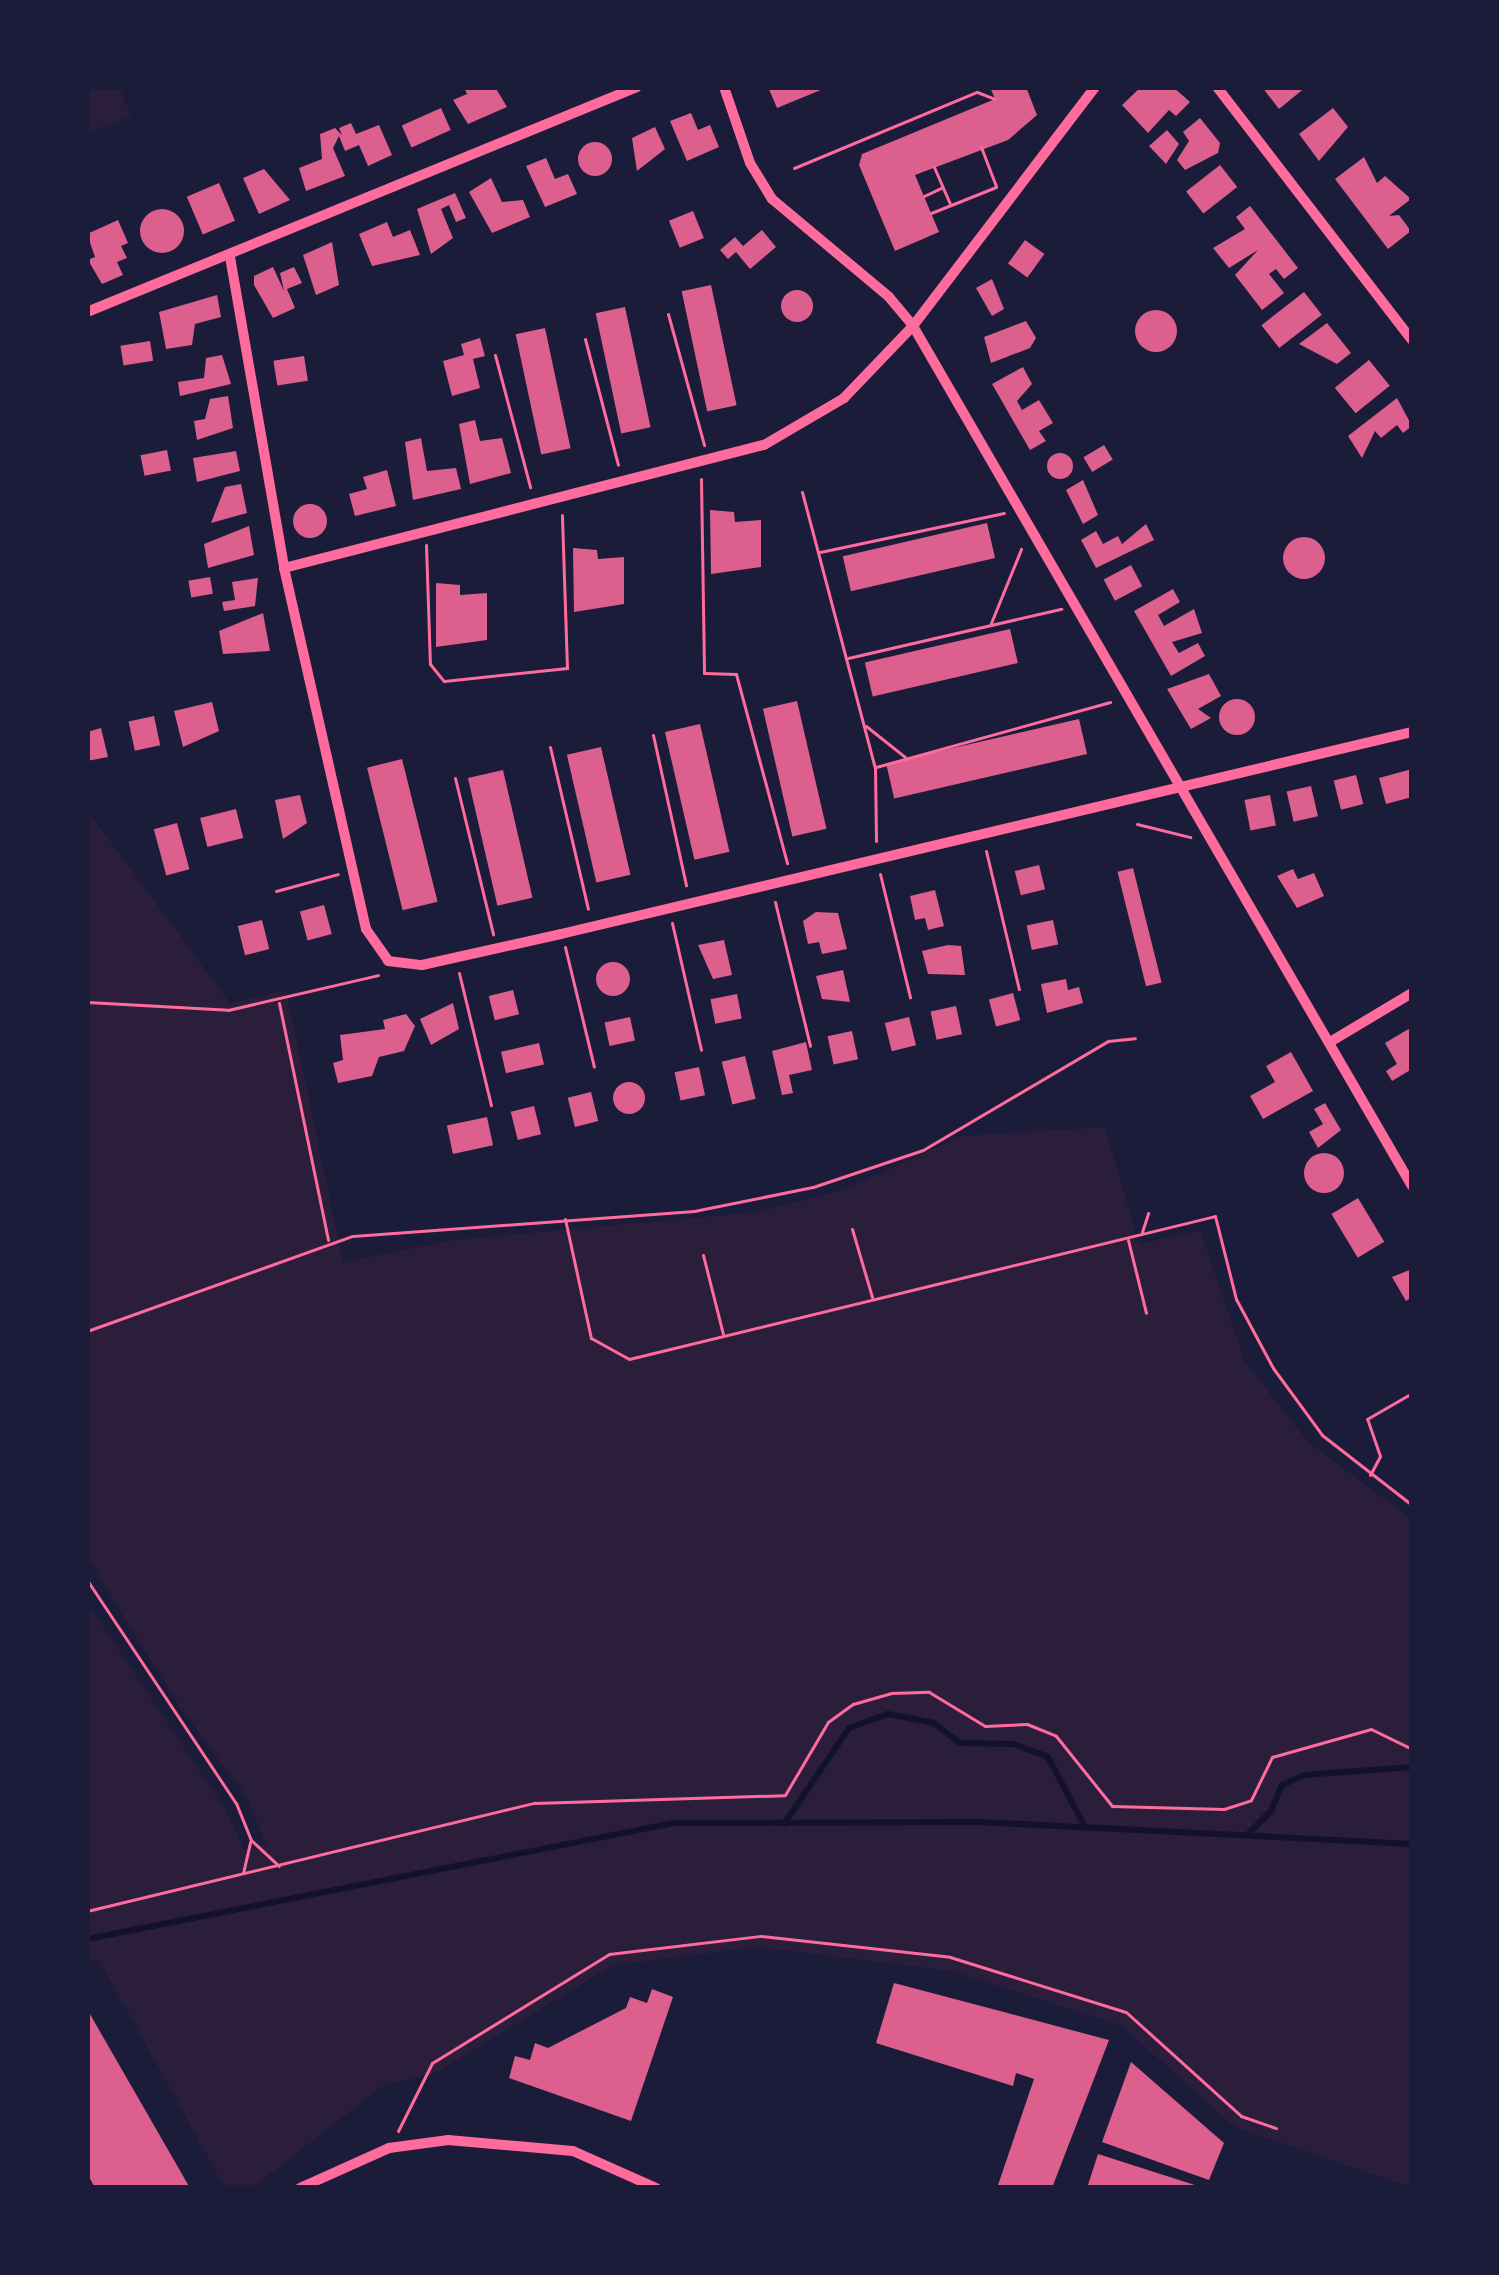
<!DOCTYPE html>
<html>
<head>
<meta charset="utf-8">
<style>
  body { margin:0 }
  #map { position:relative; width:1499px; height:2275px; overflow:hidden; background:#1b1b3a; font-family:"PT Sans Narrow",sans-serif }
  div>[style] { position:absolute }
  .green>* { inset:0; background:#2a1e3b }
  .stream>* { height:6px; margin:-3px; padding:0 3px; transform-origin:3px; border-radius:3px; background:#12122b }
  .building>* { inset:0; background:#dd5f8e; transform-origin:0 0 }
  .round { border-radius:50% }
  .path>* { height:3px; margin:-1.5px; padding:0 1.5px; transform-origin:1.5px; border-radius:1.5px; background:#ff6b9d }
  .minor>* { height:10px; margin:-5px; padding:0 5px; transform-origin:5px; border-radius:5px; background:#ff6b9d }
  span { translate:-50% -50%; white-space:nowrap; text-align:center; line-height:1.15; -webkit-text-stroke:12px #1b1b3a; paint-order:stroke }
  .frame { position:absolute; inset:0; border:90px solid #1b1b3a; pointer-events:none }
</style>
</head>
<body>
<div id="map">
  <div class="green">
    <i style="clip-path:polygon(87px 87px,119px 87px,131px 116px,87px 133px)"></i>
    <i style="clip-path:polygon(87px 810px,230px 1003px,286px 990px,343px 1262px,455px 1240px,758px 1212px,843px 1190px,962px 1136px,1105px 1127px,1139px 1244px,1200px 1230px,1245px 1362px,1309px 1443px,1412px 1519px,1412px 2188px,1235px 2127px,1121px 2025px,951px 1971px,757px 1947px,613px 1965px,434px 2074px,384px 2085px,252px 2188px,225px 2188px,99px 1960px,87px 1961px,87px 1602px,224px 1807px,244px 1850px,266px 1844px,246px 1796px,181px 1709px,87px 1557px)"></i>
  </div>
  <div class="stream">
    <i style="left:784px;top:1824px;width:116px;rotate:-55.9deg"></i>
    <i style="left:849px;top:1728px;width:41px;rotate:-19.7deg"></i>
    <i style="left:888px;top:1714px;width:47px;rotate:11.1deg"></i>
    <i style="left:934px;top:1723px;width:33px;rotate:38deg"></i>
    <i style="left:960px;top:1743px;width:53px;rotate:1.1deg"></i>
    <i style="left:1013px;top:1744px;width:37px;rotate:20deg"></i>
    <i style="left:1048px;top:1757px;width:79px;rotate:62.1deg"></i>
    <i style="left:1247px;top:1835px;width:34px;rotate:-45deg"></i>
    <i style="left:1271px;top:1811px;width:28px;rotate:-67deg"></i>
    <i style="left:1282px;top:1785px;width:24px;rotate:-24deg"></i>
    <i style="left:1304px;top:1775px;width:108px;rotate:-4.2deg"></i>
    <i style="left:87px;top:1939px;width:598px;rotate:-11.18deg"></i>
    <i style="left:674px;top:1823px;width:305px;rotate:-0.2deg"></i>
    <i style="left:979px;top:1822px;width:434px;rotate:2.9deg"></i>
  </div>
  <div class="building">
    <i style="clip-path:polygon(464px 87px,495px 87px,507px 107px,468px 124px,453px 100px,467px 94px)"></i>
    <i style="clip-path:polygon(768px 87px,828px 87px,777px 108px)"></i>
    <i style="clip-path:polygon(990px 87px,1026px 87px,1037px 115px,1008px 140px,915px 175px,939px 232px,895px 251px,859px 165px,862px 154px,995px 99px)"></i>
    <i style="clip-path:polygon(1141px 87px,1173px 87px,1190px 102px,1176px 116px,1169px 110px,1148px 133px,1122px 105px)"></i>
    <i style="clip-path:polygon(1262px 87px,1306px 87px,1279px 109px)"></i>
    <i style="left:441px;top:108px;width:24px;height:43px;rotate:66deg"></i>
    <i style="clip-path:polygon(1333px 108px,1348px 127px,1319px 161px,1299px 134px)"></i>
    <i style="clip-path:polygon(691px 113px,698px 130px,710px 125px,719px 147px,687px 161px,670px 121px)"></i>
    <i style="clip-path:polygon(1200px 118px,1220px 143px,1218px 153px,1185px 170px,1177px 160px,1189px 141px,1183px 132px)"></i>
    <i style="clip-path:polygon(351px 123px,356px 134px,379px 125px,392px 155px,368px 166px,359px 145px,345px 151px,339px 136px,333px 148px,345px 176px,306px 191px,299px 168px,322px 159px,320px 134px,335px 128px,342px 135px,339px 128px)"></i>
    <i style="clip-path:polygon(655px 127px,665px 149px,637px 171px,632px 138px)"></i>
    <i style="clip-path:polygon(1167px 130px,1179px 144px,1166px 164px,1149px 146px)"></i>
    <i class="round" style="left:578px;top:142px;width:34px;height:34px"></i>
    <i style="clip-path:polygon(1364px 157px,1377px 183px,1385px 176px,1411px 199px,1389px 216px,1399px 215px,1411px 231px,1388px 249px,1335px 179px)"></i>
    <i style="clip-path:polygon(546px 158px,555px 179px,568px 174px,577px 194px,545px 207px,526px 166px)"></i>
    <i style="left:1220px;top:165px;width:28px;height:43px;rotate:52deg"></i>
    <i style="clip-path:polygon(264px 169px,290px 200px,259px 214px,243px 178px)"></i>
    <i style="clip-path:polygon(491px 178px,502px 202px,523px 200px,530px 217px,492px 233px,469px 192px)"></i>
    <i style="left:219px;top:183px;width:41px;height:35px;rotate:67deg"></i>
    <i style="clip-path:polygon(455px 193px,466px 218px,456px 222px,449px 205px,441px 209px,453px 238px,431px 254px,417px 209px)"></i>
    <i style="clip-path:polygon(1250px 206px,1298px 268px,1284px 279px,1276px 269px,1269px 274px,1284px 293px,1262px 310px,1235px 275px,1258px 250px,1229px 268px,1213px 248px,1245px 229px,1236px 217px)"></i>
    <i class="round" style="left:140px;top:209px;width:44px;height:44px"></i>
    <i style="left:693px;top:211px;width:29px;height:26px;rotate:68deg"></i>
    <i style="clip-path:polygon(118px 220px,128px 243px,121px 246px,127px 258px,117px 262px,123px 275px,102px 284px,88px 260px,95px 257px,87px 234px)"></i>
    <i style="clip-path:polygon(387px 222px,393px 237px,410px 230px,420px 255px,372px 266px,359px 234px)"></i>
    <i style="clip-path:polygon(762px 230px,776px 247px,750px 269px,736px 252px,728px 259px,720px 250px,735px 237px,743px 246px)"></i>
    <i style="left:1025px;top:240px;width:24px;height:29px;rotate:36deg"></i>
    <i style="clip-path:polygon(332px 242px,339px 285px,316px 295px,303px 255px)"></i>
    <i style="clip-path:polygon(273px 267px,284px 291px,280px 273px,294px 267px,302px 283px,287px 289px,295px 308px,273px 318px,254px 285px,254px 276px)"></i>
    <i style="clip-path:polygon(992px 279px,1004px 309px,992px 316px,976px 288px)"></i>
    <i style="left:711px;top:285px;width:123px;height:30px;rotate:78deg"></i>
    <i class="round" style="left:781px;top:290px;width:32px;height:32px"></i>
    <i style="left:1304px;top:292px;width:29px;height:54px;rotate:52deg"></i>
    <i style="clip-path:polygon(217px 295px,221px 317px,195px 324px,192px 345px,166px 349px,159px 312px)"></i>
    <i style="left:625px;top:307px;width:123px;height:30px;rotate:78deg"></i>
    <i class="round" style="left:1135px;top:310px;width:42px;height:42px"></i>
    <i style="clip-path:polygon(1026px 321px,1036px 338px,1030px 348px,991px 363px,984px 337px)"></i>
    <i style="clip-path:polygon(1327px 323px,1351px 353px,1337px 364px,1299px 344px)"></i>
    <i style="left:545px;top:328px;width:123px;height:30px;rotate:78deg"></i>
    <i style="clip-path:polygon(480px 338px,485px 356px,473px 359px,480px 388px,452px 396px,443px 361px,464px 355px,461px 344px)"></i>
    <i style="left:150px;top:341px;width:20px;height:30px;rotate:81deg"></i>
    <i style="clip-path:polygon(222px 355px,231px 384px,180px 396px,178px 382px,204px 378px,206px 358px)"></i>
    <i style="left:304px;top:356px;width:25px;height:31px;rotate:81deg"></i>
    <i style="left:1369px;top:360px;width:33px;height:44px;rotate:51deg"></i>
    <i style="clip-path:polygon(1023px 367px,1032px 384px,1017px 401px,1022px 410px,1039px 400px,1053px 423px,1039px 431px,1046px 441px,1030px 450px,992px 384px)"></i>
    <i style="clip-path:polygon(228px 396px,233px 428px,197px 440px,194px 421px,205px 419px,210px 399px)"></i>
    <i style="clip-path:polygon(1397px 398px,1412px 426px,1403px 433px,1397px 425px,1381px 438px,1375px 431px,1362px 458px,1348px 436px)"></i>
    <i style="clip-path:polygon(475px 420px,480px 441px,502px 438px,511px 473px,470px 484px,459px 424px)"></i>
    <i style="clip-path:polygon(421px 438px,427px 471px,456px 468px,461px 489px,413px 500px,405px 442px)"></i>
    <i style="left:1104px;top:445px;width:17px;height:24px;rotate:59deg"></i>
    <i style="left:167px;top:450px;width:21px;height:27px;rotate:79deg"></i>
    <i style="clip-path:polygon(236px 451px,240px 471px,197px 482px,193px 458px)"></i>
    <i class="round" style="left:1047px;top:453px;width:26px;height:26px"></i>
    <i style="clip-path:polygon(387px 470px,396px 506px,355px 516px,349px 494px,367px 489px,363px 477px)"></i>
    <i style="clip-path:polygon(1083px 480px,1098px 515px,1083px 524px,1066px 490px)"></i>
    <i style="clip-path:polygon(241px 484px,247px 513px,211px 523px,225px 487px)"></i>
    <i class="round" style="left:293px;top:504px;width:34px;height:34px"></i>
    <i style="clip-path:polygon(710px 510px,734px 512px,735px 522px,761px 520px,761px 567px,711px 574px)"></i>
    <i style="left:987px;top:523px;width:36px;height:148px;rotate:77deg"></i>
    <i style="clip-path:polygon(1146px 524px,1154px 540px,1096px 568px,1081px 540px,1096px 531px,1103px 544px,1118px 536px,1122px 544px)"></i>
    <i style="clip-path:polygon(249px 526px,254px 555px,208px 568px,204px 544px)"></i>
    <i class="round" style="left:1283px;top:537px;width:42px;height:42px"></i>
    <i style="clip-path:polygon(573px 548px,597px 550px,598px 559px,624px 557px,624px 604px,574px 612px)"></i>
    <i style="left:1131px;top:565px;width:24px;height:31px;rotate:62deg"></i>
    <i style="left:210px;top:577px;width:17px;height:22px;rotate:80deg"></i>
    <i style="clip-path:polygon(258px 578px,255px 606px,224px 611px,222px 602px,235px 600px,232px 582px)"></i>
    <i style="clip-path:polygon(436px 583px,460px 585px,460px 595px,487px 593px,487px 640px,436px 647px)"></i>
    <i style="clip-path:polygon(1173px 589px,1180px 602px,1158px 615px,1164px 626px,1194px 609px,1202px 633px,1172px 642px,1179px 653px,1198px 643px,1205px 656px,1171px 676px,1134px 611px)"></i>
    <i style="clip-path:polygon(263px 613px,270px 651px,223px 654px,219px 631px)"></i>
    <i style="left:1010px;top:629px;width:35px;height:149px;rotate:77deg"></i>
    <i style="clip-path:polygon(1209px 674px,1221px 696px,1198px 709px,1211px 718px,1191px 729px,1167px 689px)"></i>
    <i class="round" style="left:1219px;top:699px;width:36px;height:36px"></i>
    <i style="left:797px;top:701px;width:131px;height:35px;rotate:77deg"></i>
    <i style="clip-path:polygon(212px 702px,219px 731px,183px 747px,174px 711px)"></i>
    <i style="left:154px;top:716px;width:30px;height:26px;rotate:78deg"></i>
    <i style="left:1079px;top:719px;width:36px;height:198px;rotate:77deg"></i>
    <i style="left:700px;top:724px;width:131px;height:36px;rotate:77deg"></i>
    <i style="clip-path:polygon(101px 728px,108px 757px,87px 761px,87px 732px)"></i>
    <i style="left:601px;top:747px;width:131px;height:35px;rotate:77deg"></i>
    <i style="left:402px;top:759px;width:147px;height:36px;rotate:76deg"></i>
    <i style="clip-path:polygon(1412px 769px,1412px 797px,1386px 804px,1379px 778px)"></i>
    <i style="left:503px;top:770px;width:131px;height:36px;rotate:77deg"></i>
    <i style="left:1356px;top:775px;width:30px;height:23px;rotate:76deg"></i>
    <i style="left:1311px;top:786px;width:31px;height:25px;rotate:77deg"></i>
    <i style="clip-path:polygon(300px 795px,307px 823px,283px 839px,275px 800px)"></i>
    <i style="left:1270px;top:795px;width:31px;height:26px;rotate:79deg"></i>
    <i style="left:236px;top:809px;width:30px;height:37px;rotate:76deg"></i>
    <i style="left:177px;top:823px;width:48px;height:24px;rotate:75deg"></i>
    <i style="left:1039px;top:865px;width:25px;height:25px;rotate:76deg"></i>
    <i style="left:1133px;top:868px;width:118px;height:16px;rotate:76deg"></i>
    <i style="clip-path:polygon(1293px 869px,1298px 879px,1314px 873px,1324px 896px,1297px 908px,1277px 876px)"></i>
    <i style="clip-path:polygon(935px 890px,944px 926px,928px 930px,925px 918px,915px 920px,910px 896px)"></i>
    <i style="left:324px;top:905px;width:30px;height:25px;rotate:75deg"></i>
    <i style="clip-path:polygon(816px 912px,838px 913px,847px 949px,822px 954px,819px 942px,808px 944px,803px 921px)"></i>
    <i style="left:262px;top:920px;width:30px;height:25px;rotate:76deg"></i>
    <i style="left:1053px;top:920px;width:25px;height:27px;rotate:78deg"></i>
    <i style="clip-path:polygon(724px 940px,732px 975px,713px 979px,698px 945px)"></i>
    <i style="clip-path:polygon(948px 945px,961px 946px,965px 975px,928px 974px,922px 951px)"></i>
    <i class="round" style="left:596px;top:962px;width:34px;height:34px"></i>
    <i style="clip-path:polygon(843px 970px,850px 1002px,822px 999px,816px 976px)"></i>
    <i style="clip-path:polygon(1066px 979px,1068px 990px,1079px 987px,1083px 1003px,1047px 1013px,1041px 984px)"></i>
    <i style="left:513px;top:990px;width:25px;height:25px;rotate:76deg"></i>
    <i style="left:1013px;top:993px;width:28px;height:25px;rotate:75deg"></i>
    <i style="left:737px;top:994px;width:25px;height:27px;rotate:79deg"></i>
    <i style="clip-path:polygon(453px 1003px,459px 1029px,431px 1045px,420px 1019px)"></i>
    <i style="left:956px;top:1006px;width:29px;height:26px;rotate:78deg"></i>
    <i style="clip-path:polygon(406px 1014px,415px 1026px,404px 1051px,379px 1057px,372px 1076px,338px 1083px,333px 1063px,343px 1060px,340px 1035px,385px 1029px,383px 1020px)"></i>
    <i style="left:630px;top:1017px;width:24px;height:26px;rotate:78deg"></i>
    <i style="left:909px;top:1017px;width:29px;height:25px;rotate:76deg"></i>
    <i style="clip-path:polygon(1412px 1027px,1412px 1069px,1392px 1081px,1386px 1071px,1397px 1064px,1385px 1043px)"></i>
    <i style="left:852px;top:1031px;width:29px;height:25px;rotate:78deg"></i>
    <i style="clip-path:polygon(806px 1042px,812px 1070px,789px 1075px,793px 1093px,782px 1095px,772px 1051px)"></i>
    <i style="left:539px;top:1043px;width:22px;height:39px;rotate:77deg"></i>
    <i style="clip-path:polygon(1291px 1052px,1313px 1091px,1263px 1119px,1250px 1096px,1275px 1082px,1266px 1066px)"></i>
    <i style="left:745px;top:1056px;width:44px;height:24px;rotate:76deg"></i>
    <i style="left:699px;top:1067px;width:29px;height:25px;rotate:78deg"></i>
    <i class="round" style="left:613px;top:1082px;width:32px;height:32px"></i>
    <i style="left:591px;top:1092px;width:30px;height:24px;rotate:76deg"></i>
    <i style="clip-path:polygon(1325px 1103px,1341px 1130px,1318px 1148px,1309px 1132px,1323px 1124px,1314px 1109px)"></i>
    <i style="left:534px;top:1106px;width:29px;height:24px;rotate:76deg"></i>
    <i style="left:487px;top:1117px;width:29px;height:41px;rotate:78deg"></i>
    <i class="round" style="left:1304px;top:1153px;width:40px;height:40px"></i>
    <i style="left:1358px;top:1198px;width:51px;height:31px;rotate:59deg"></i>
    <i style="clip-path:polygon(1412px 1269px,1412px 1297px,1406px 1301px,1392px 1277px)"></i>
    <i style="clip-path:polygon(894px 1983px,1109px 2040px,1052px 2188px,997px 2188px,1034px 2079px,1016px 2073px,1013px 2086px,876px 2043px)"></i>
    <i style="clip-path:polygon(652px 1989px,673px 1997px,631px 2121px,509px 2078px,515px 2056px,530px 2060px,535px 2043px,548px 2048px,626px 2008px,630px 1997px,647px 2003px)"></i>
    <i style="clip-path:polygon(87px 2009px,190px 2188px,95px 2188px,87px 2173px)"></i>
    <i style="clip-path:polygon(1131px 2062px,1224px 2143px,1209px 2180px,1102px 2142px)"></i>
    <i style="clip-path:polygon(1098px 2154px,1201px 2187px,1200px 2188px,1087px 2188px)"></i>
  </div>
  <div class="path">
    <i style="left:981px;top:147px;width:42px;rotate:69deg"></i>
    <i style="left:934px;top:167px;width:40px;rotate:66.6deg"></i>
    <i style="left:794px;top:168px;width:198px;rotate:-22.6deg"></i>
    <i style="left:977px;top:92px;width:19px;rotate:21deg"></i>
    <i style="left:924px;top:196px;width:19px;rotate:-25deg"></i>
    <i style="left:931px;top:213px;width:70px;rotate:-21.8deg"></i>
    <i style="left:668px;top:314px;width:136px;rotate:74.6deg"></i>
    <i style="left:585px;top:339px;width:130px;rotate:75.3deg"></i>
    <i style="left:495px;top:355px;width:137px;rotate:75.1deg"></i>
    <i style="left:701px;top:479px;width:194px;rotate:89.1deg"></i>
    <i style="left:704px;top:673px;width:32px;rotate:2deg"></i>
    <i style="left:736px;top:674px;width:196px;rotate:74.9deg"></i>
    <i style="left:802px;top:492px;width:285px;rotate:75.2deg"></i>
    <i style="left:875px;top:768px;width:73px;rotate:89.2deg"></i>
    <i style="left:426px;top:545px;width:119px;rotate:88.1deg"></i>
    <i style="left:430px;top:664px;width:22px;rotate:51deg"></i>
    <i style="left:444px;top:681px;width:124px;rotate:-6deg"></i>
    <i style="left:567px;top:668px;width:153px;rotate:-91.9deg"></i>
    <i style="left:820px;top:552px;width:188px;rotate:-12deg"></i>
    <i style="left:991px;top:623px;width:80px;rotate:-67.9deg"></i>
    <i style="left:848px;top:658px;width:219px;rotate:-13deg"></i>
    <i style="left:866px;top:726px;width:50px;rotate:38.5deg"></i>
    <i style="left:653px;top:735px;width:154px;rotate:77.6deg"></i>
    <i style="left:550px;top:747px;width:166px;rotate:76.8deg"></i>
    <i style="left:876px;top:767px;width:243px;rotate:-15.5deg"></i>
    <i style="left:455px;top:778px;width:161px;rotate:76.3deg"></i>
    <i style="left:1137px;top:824px;width:55px;rotate:13.8deg"></i>
    <i style="left:986px;top:851px;width:142px;rotate:76.6deg"></i>
    <i style="left:880px;top:874px;width:127px;rotate:76.3deg"></i>
    <i style="left:276px;top:891px;width:64px;rotate:-15.3deg"></i>
    <i style="left:775px;top:902px;width:148px;rotate:76.3deg"></i>
    <i style="left:672px;top:923px;width:130px;rotate:77.1deg"></i>
    <i style="left:565px;top:947px;width:123px;rotate:76.4deg"></i>
    <i style="left:459px;top:973px;width:136px;rotate:76.4deg"></i>
    <i style="left:87px;top:1002px;width:141px;rotate:3.2deg"></i>
    <i style="left:228px;top:1010px;width:154px;rotate:-13.1deg"></i>
    <i style="left:279px;top:1003px;width:242px;rotate:78.3deg"></i>
    <i style="left:565px;top:1219px;width:122px;rotate:77.7deg"></i>
    <i style="left:591px;top:1338px;width:43px;rotate:28.9deg"></i>
    <i style="left:629px;top:1359px;width:603px;rotate:-13.71deg"></i>
    <i style="left:1215px;top:1216px;width:86px;rotate:75.8deg"></i>
    <i style="left:1236px;top:1299px;width:78px;rotate:61.8deg"></i>
    <i style="left:1273px;top:1368px;width:83px;rotate:53.8deg"></i>
    <i style="left:1322px;top:1435px;width:114px;rotate:37.9deg"></i>
    <i style="left:852px;top:1229px;width:71px;rotate:73.6deg"></i>
    <i style="left:1142px;top:1232px;width:20px;rotate:-72deg"></i>
    <i style="left:1128px;top:1240px;width:75px;rotate:76.1deg"></i>
    <i style="left:703px;top:1255px;width:81px;rotate:75.8deg"></i>
    <i style="left:87px;top:1331px;width:282px;rotate:-19.7deg"></i>
    <i style="left:353px;top:1236px;width:342px;rotate:-4.2deg"></i>
    <i style="left:694px;top:1211px;width:121px;rotate:-11.4deg"></i>
    <i style="left:813px;top:1187px;width:116px;rotate:-18.6deg"></i>
    <i style="left:923px;top:1150px;width:215px;rotate:-30.5deg"></i>
    <i style="left:1108px;top:1041px;width:27px;rotate:-6deg"></i>
    <i style="left:1370px;top:1475px;width:21px;rotate:-62deg"></i>
    <i style="left:1380px;top:1456px;width:39px;rotate:-109deg"></i>
    <i style="left:1367px;top:1419px;width:52px;rotate:-30deg"></i>
    <i style="left:87px;top:1580px;width:268px;rotate:56.3deg"></i>
    <i style="left:236px;top:1803px;width:40px;rotate:68deg"></i>
    <i style="left:251px;top:1840px;width:38px;rotate:43deg"></i>
    <i style="left:243px;top:1873px;width:32px;rotate:-77deg"></i>
    <i style="left:87px;top:1911px;width:461px;rotate:-13.6deg"></i>
    <i style="left:535px;top:1803px;width:250px;rotate:-1.8deg"></i>
    <i style="left:785px;top:1795px;width:85px;rotate:-59.5deg"></i>
    <i style="left:828px;top:1722px;width:31px;rotate:-36deg"></i>
    <i style="left:853px;top:1704px;width:40px;rotate:-16deg"></i>
    <i style="left:891px;top:1693px;width:38px;rotate:-2deg"></i>
    <i style="left:929px;top:1692px;width:66px;rotate:31.3deg"></i>
    <i style="left:985px;top:1726px;width:42px;rotate:-2.7deg"></i>
    <i style="left:1027px;top:1724px;width:31px;rotate:22deg"></i>
    <i style="left:1056px;top:1736px;width:90px;rotate:51.3deg"></i>
    <i style="left:1112px;top:1806px;width:112px;rotate:1.5deg"></i>
    <i style="left:1224px;top:1809px;width:28px;rotate:-18deg"></i>
    <i style="left:1251px;top:1800px;width:48px;rotate:-64deg"></i>
    <i style="left:1272px;top:1757px;width:103px;rotate:-15.8deg"></i>
    <i style="left:1371px;top:1729px;width:46px;rotate:26deg"></i>
    <i style="left:398px;top:2131px;width:76px;rotate:-63.4deg"></i>
    <i style="left:432px;top:2063px;width:208px;rotate:-31.6deg"></i>
    <i style="left:609px;top:1954px;width:153px;rotate:-6.8deg"></i>
    <i style="left:761px;top:1936px;width:190px;rotate:6.3deg"></i>
    <i style="left:950px;top:1957px;width:184px;rotate:17.4deg"></i>
    <i style="left:1126px;top:2012px;width:155px;rotate:42.1deg"></i>
    <i style="left:1241px;top:2116px;width:37px;rotate:19deg"></i>
  </div>
  <div class="minor">
    <i style="left:724px;top:87px;width:80px;rotate:71.1deg"></i>
    <i style="left:750px;top:163px;width:42px;rotate:58.6deg"></i>
    <i style="left:772px;top:199px;width:153px;rotate:39.9deg"></i>
    <i style="left:889px;top:297px;width:38px;rotate:50deg"></i>
    <i style="left:913px;top:326px;width:994px;rotate:59.88deg"></i>
    <i style="left:1217px;top:87px;width:319px;rotate:52.4deg"></i>
    <i style="left:230px;top:257px;width:316px;rotate:80.1deg"></i>
    <i style="left:284px;top:568px;width:370px;rotate:77.2deg"></i>
    <i style="left:366px;top:929px;width:39px;rotate:55deg"></i>
    <i style="left:388px;top:961px;width:34px;rotate:7deg"></i>
    <i style="left:422px;top:965px;width:142px;rotate:-12.6deg"></i>
    <i style="left:561px;top:934px;width:875px;rotate:-13.35deg"></i>
    <i style="left:87px;top:312px;width:594px;rotate:-22.25deg"></i>
    <i style="left:284px;top:568px;width:496px;rotate:-14.4deg"></i>
    <i style="left:764px;top:445px;width:93px;rotate:-30.4deg"></i>
    <i style="left:844px;top:398px;width:100px;rotate:-46.2deg"></i>
    <i style="left:913px;top:326px;width:300px;rotate:-52.7deg"></i>
    <i style="left:1330px;top:1042px;width:96px;rotate:-30.9deg"></i>
    <i style="left:300px;top:2188px;width:98px;rotate:-24.2deg"></i>
    <i style="left:389px;top:2148px;width:60px;rotate:-7.7deg"></i>
    <i style="left:448px;top:2140px;width:125px;rotate:5deg"></i>
    <i style="left:573px;top:2151px;width:91px;rotate:24deg"></i>
  </div>
  <div class="frame"></div>
</div>
</body>
</html>
